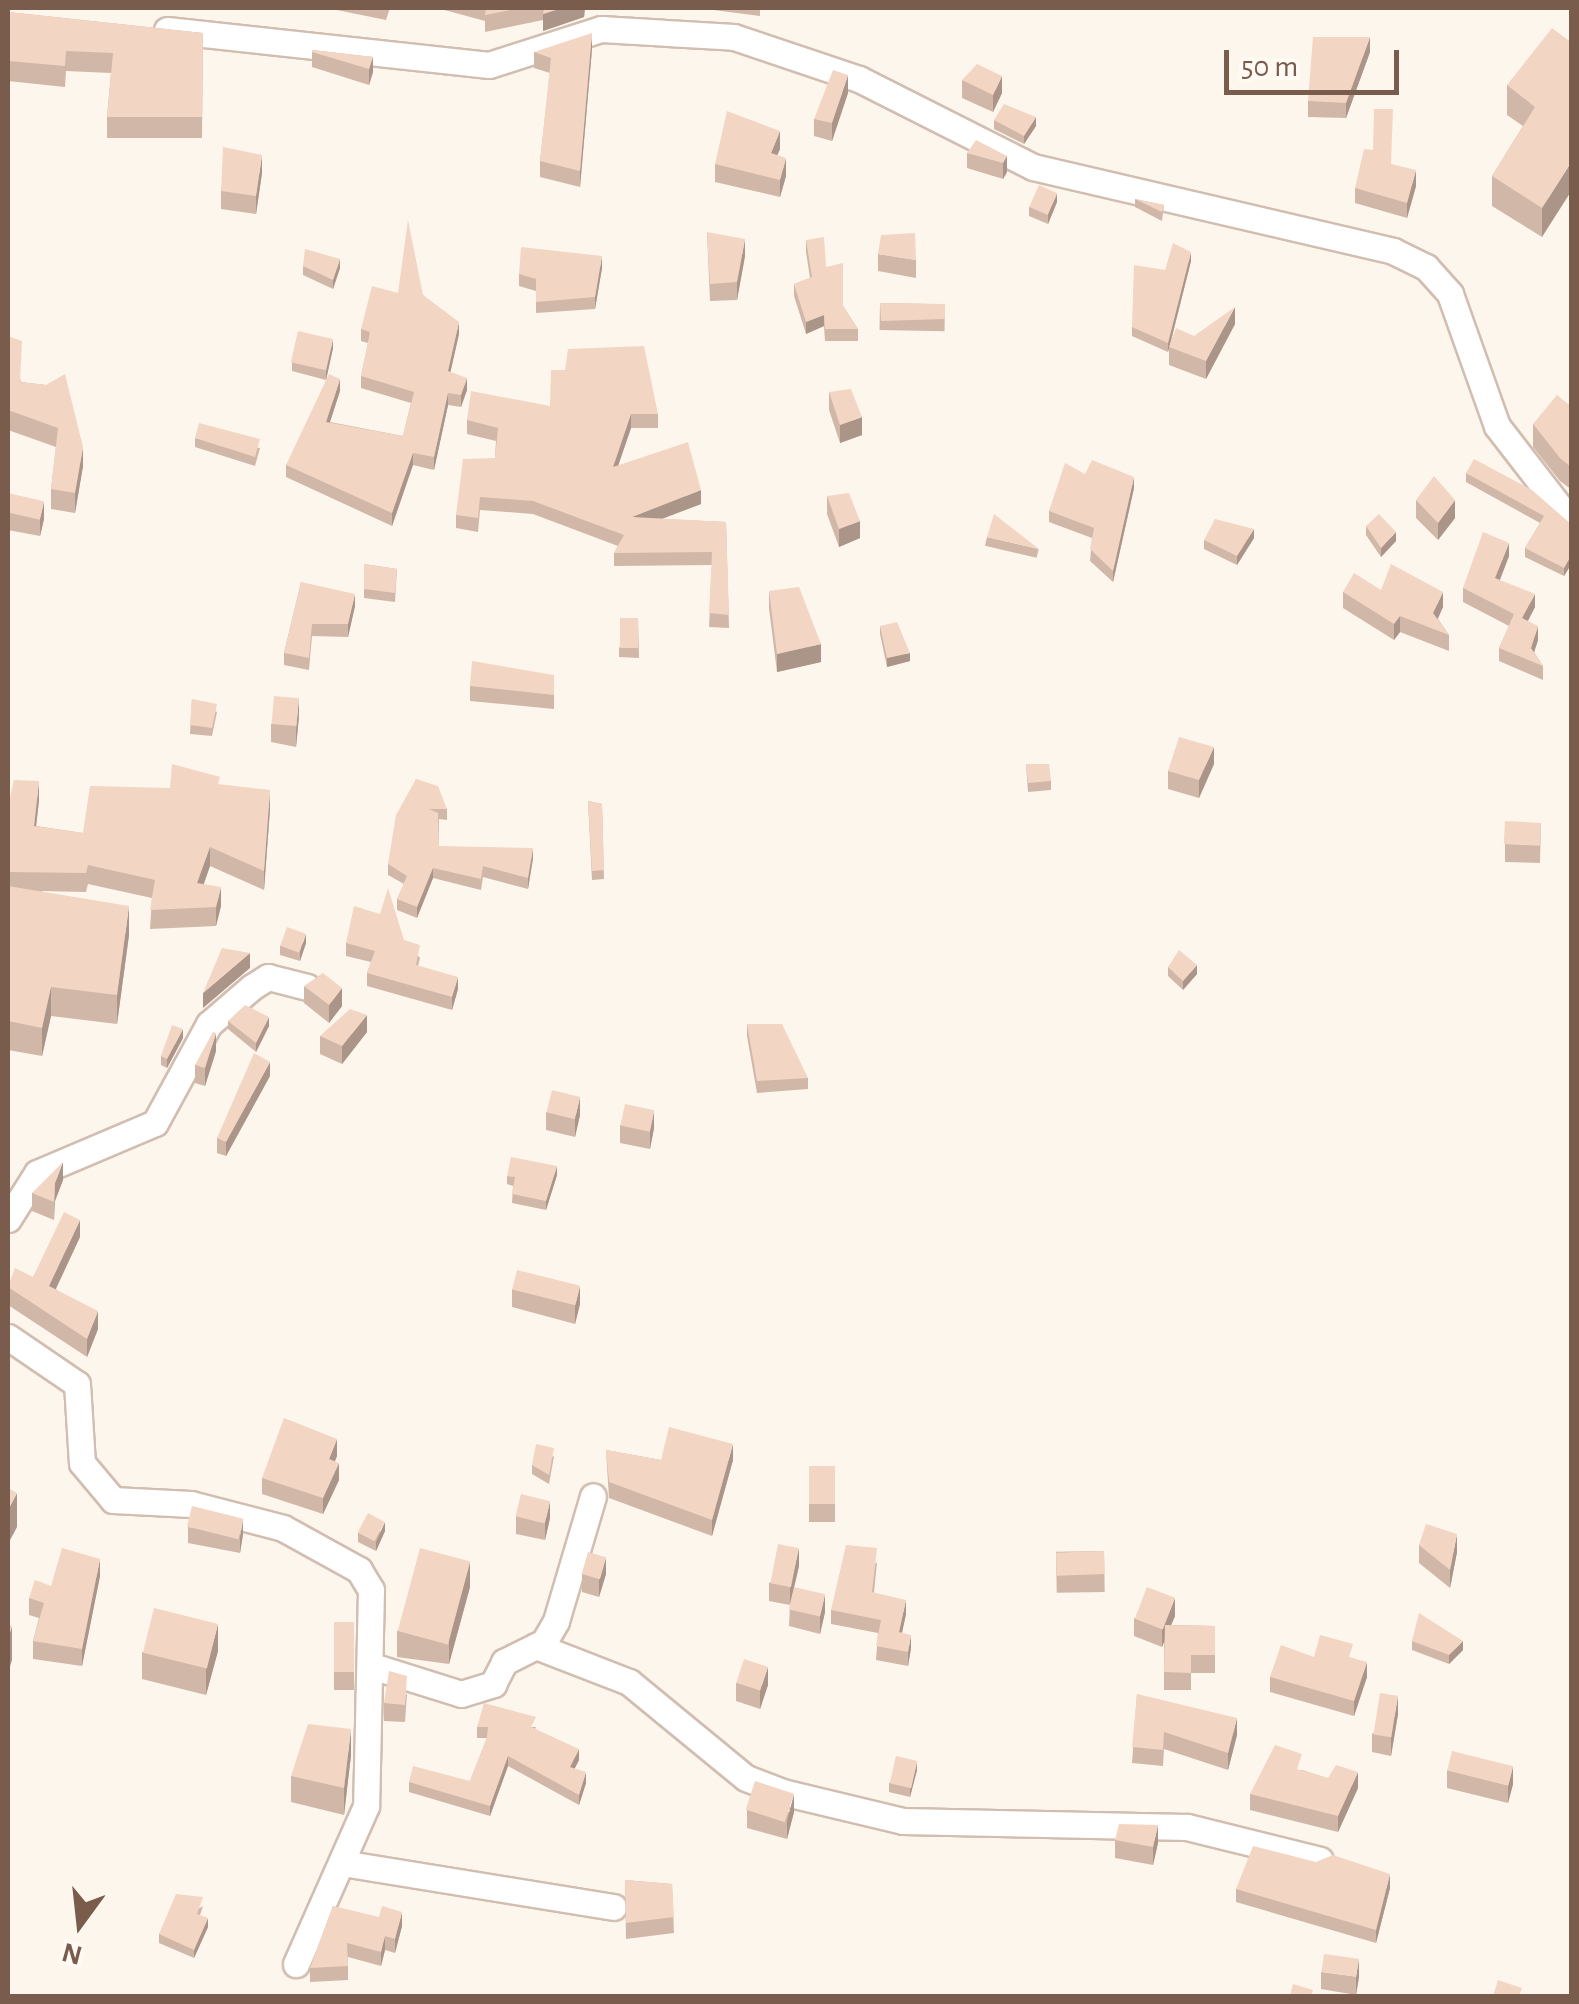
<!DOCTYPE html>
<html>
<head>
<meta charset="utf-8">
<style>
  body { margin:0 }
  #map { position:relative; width:1579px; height:2004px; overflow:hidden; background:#fdf6ec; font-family:"Alegreya Sans",sans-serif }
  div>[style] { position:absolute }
  .roads { filter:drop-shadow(2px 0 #d1beb0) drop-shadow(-2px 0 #d1beb0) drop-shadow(0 2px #d1beb0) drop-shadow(0 -2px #d1beb0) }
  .street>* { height:25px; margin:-12.5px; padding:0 12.5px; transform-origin:12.5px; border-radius:12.5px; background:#fff }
  .wall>* { inset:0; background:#d1b7a8; transform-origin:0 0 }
  .shaded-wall>* { inset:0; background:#aa9588 }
  .building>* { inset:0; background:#f3d5c3; transform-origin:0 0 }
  span { translate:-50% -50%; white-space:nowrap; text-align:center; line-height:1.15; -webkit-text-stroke:8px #fffaf3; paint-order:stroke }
  .frame { position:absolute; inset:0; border:10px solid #7a5c4d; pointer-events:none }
  .north { position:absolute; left:30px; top:1874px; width:100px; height:100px; -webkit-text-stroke:8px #fffaf3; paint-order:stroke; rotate:195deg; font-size:28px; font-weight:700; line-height:40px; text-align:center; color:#7a5c4d }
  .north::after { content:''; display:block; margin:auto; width:35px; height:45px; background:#7a5c4d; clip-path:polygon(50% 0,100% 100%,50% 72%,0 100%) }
  .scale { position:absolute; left:1224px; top:50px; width:175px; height:45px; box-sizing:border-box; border:5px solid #7a5c4d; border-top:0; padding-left:12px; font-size:30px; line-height:35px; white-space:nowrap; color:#7a5c4d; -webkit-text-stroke:8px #fffaf3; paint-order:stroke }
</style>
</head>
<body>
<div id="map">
  <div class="roads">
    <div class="street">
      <i style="left:167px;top:30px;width:324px;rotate:6.2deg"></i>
      <i style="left:489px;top:65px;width:118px;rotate:-17.8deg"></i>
      <i style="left:601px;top:29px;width:133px;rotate:3.4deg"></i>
      <i style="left:734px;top:37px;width:132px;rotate:18.6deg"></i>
      <i style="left:859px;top:79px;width:195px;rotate:26.8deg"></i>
      <i style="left:1033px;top:167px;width:370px;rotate:13.1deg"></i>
      <i style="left:1393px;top:251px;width:37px;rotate:26deg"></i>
      <i style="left:1426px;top:267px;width:36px;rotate:48deg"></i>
      <i style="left:1450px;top:294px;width:140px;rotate:70.4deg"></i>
      <i style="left:1497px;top:426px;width:123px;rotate:52.3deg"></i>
      <i style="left:8px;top:1219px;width:54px;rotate:-57.8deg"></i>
      <i style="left:37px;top:1173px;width:128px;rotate:-23deg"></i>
      <i style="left:155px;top:1123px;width:113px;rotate:-61.4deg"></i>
      <i style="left:209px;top:1024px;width:57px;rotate:-40.7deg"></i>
      <i style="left:252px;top:987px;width:19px;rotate:-32deg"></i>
      <i style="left:268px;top:977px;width:40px;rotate:14.4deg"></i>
      <i style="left:8px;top:1337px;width:83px;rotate:34.3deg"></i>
      <i style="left:77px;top:1384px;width:79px;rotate:86.4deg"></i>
      <i style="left:82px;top:1463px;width:48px;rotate:50deg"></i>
      <i style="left:113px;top:1500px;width:78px;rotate:2.9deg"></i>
      <i style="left:191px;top:1504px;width:95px;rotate:14.6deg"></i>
      <i style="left:283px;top:1528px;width:87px;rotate:28.9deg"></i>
      <i style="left:359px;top:1570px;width:23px;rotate:59deg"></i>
      <i style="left:371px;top:1590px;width:216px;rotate:91.3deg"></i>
      <i style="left:366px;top:1806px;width:173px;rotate:113.9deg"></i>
      <i style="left:536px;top:1646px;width:100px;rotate:21.2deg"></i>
      <i style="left:629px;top:1682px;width:151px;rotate:39.4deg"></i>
      <i style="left:746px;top:1778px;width:39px;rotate:21deg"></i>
      <i style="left:782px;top:1792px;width:124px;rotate:13.5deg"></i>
      <i style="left:903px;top:1821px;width:284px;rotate:1.2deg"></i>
      <i style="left:1187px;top:1827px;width:137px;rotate:13.9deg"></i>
      <i style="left:375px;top:1667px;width:90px;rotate:17.4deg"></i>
      <i style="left:461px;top:1694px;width:34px;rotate:-17deg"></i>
      <i style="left:493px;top:1684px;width:25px;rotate:-63deg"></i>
      <i style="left:504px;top:1662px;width:45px;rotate:-26.6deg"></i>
      <i style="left:544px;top:1642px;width:24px;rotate:-60deg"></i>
      <i style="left:556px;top:1621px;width:130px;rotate:-73.5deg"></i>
      <i style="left:342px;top:1863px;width:275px;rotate:9.2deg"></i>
    </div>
  </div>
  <div class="wall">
    <i style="clip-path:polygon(327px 8px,390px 8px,386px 20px)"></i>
    <i style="clip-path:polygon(437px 8px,585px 8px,584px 17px,543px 31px,543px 20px,485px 32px,485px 21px)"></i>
    <i style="clip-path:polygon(698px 8px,760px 8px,760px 16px)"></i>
    <i style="clip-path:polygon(8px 12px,203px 33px,202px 138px,107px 138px,107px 117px,111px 73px,66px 71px,65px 87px,8px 81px)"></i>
    <i style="clip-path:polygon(1572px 43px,1542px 237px,1492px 206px,1492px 176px,1523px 126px,1507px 115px,1507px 85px)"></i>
    <i style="clip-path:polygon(592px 49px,580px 187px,540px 177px,540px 161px,550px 73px,534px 68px,534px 52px)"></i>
    <i style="clip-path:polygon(312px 50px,373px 57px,373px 72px,369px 85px,312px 67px)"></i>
    <i style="clip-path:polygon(1370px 52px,1346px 118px,1308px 117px,1308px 101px)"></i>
    <i style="clip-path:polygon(962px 80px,1002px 93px,993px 112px,962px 98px)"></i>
    <i style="clip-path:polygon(848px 93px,832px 141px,814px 136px,814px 119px)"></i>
    <i style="clip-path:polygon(994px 120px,1036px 126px,1024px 144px,994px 129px)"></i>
    <i style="clip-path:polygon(780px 149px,777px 155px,786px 176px,780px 197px,715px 182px,715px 164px)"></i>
    <i style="clip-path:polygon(967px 153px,1007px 156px,1007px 172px,1003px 179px,967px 168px)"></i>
    <i style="clip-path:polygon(1392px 164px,1416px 186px,1407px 218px,1355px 203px,1355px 188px)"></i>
    <i style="clip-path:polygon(262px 173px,256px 214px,221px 209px,221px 191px)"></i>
    <i style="clip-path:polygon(1135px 199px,1164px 205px,1162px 221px,1135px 207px)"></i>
    <i style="clip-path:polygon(1057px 202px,1048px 224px,1029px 216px,1029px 207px)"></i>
    <i style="clip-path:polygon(707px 232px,745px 256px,737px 300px,710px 301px)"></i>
    <i style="clip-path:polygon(806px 240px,826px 267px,843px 306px,858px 329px,858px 341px,825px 341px,824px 326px,806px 334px,794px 296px,794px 284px,810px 278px,806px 252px)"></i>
    <i style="clip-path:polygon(878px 254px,916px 260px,916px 278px,878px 271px)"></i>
    <i style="clip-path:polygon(1191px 261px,1170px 345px,1235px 324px,1206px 379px,1169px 365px,1169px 348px,1168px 352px,1132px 336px,1132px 327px,1165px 270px)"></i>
    <i style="clip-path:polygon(303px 266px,340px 268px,333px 289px,303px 275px)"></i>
    <i style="clip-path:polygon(602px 268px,595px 309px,536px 313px,536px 291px,519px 286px,519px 274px)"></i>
    <i style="clip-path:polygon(398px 293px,423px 295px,459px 334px,450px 372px,467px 390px,461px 407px,448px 405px,434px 470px,413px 465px,392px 526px,286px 477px,286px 465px,340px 391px,330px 422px,403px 436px,411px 403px,361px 388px,361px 376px,368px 343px,361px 341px,361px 329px)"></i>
    <i style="left:880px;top:303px;width:65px;height:27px;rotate:1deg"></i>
    <i style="clip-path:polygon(8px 336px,21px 382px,46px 385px,83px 466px,75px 513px,51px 509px,51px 489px,56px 447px,8px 430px)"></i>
    <i style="clip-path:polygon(333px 348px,326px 380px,292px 371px,292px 362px)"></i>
    <i style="clip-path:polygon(829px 392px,862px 435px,840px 443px,829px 410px)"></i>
    <i style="clip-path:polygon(550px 406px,658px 414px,658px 428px,631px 428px,618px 465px,701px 504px,662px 519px,726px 522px,729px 628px,709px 627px,712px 565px,614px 566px,614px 553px,618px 546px,533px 514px,480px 510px,478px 532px,456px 528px,456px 515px,495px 458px,496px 441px,467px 434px,467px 420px)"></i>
    <i style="clip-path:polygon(1572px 407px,1572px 490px,1560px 481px,1533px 447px,1533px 424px)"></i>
    <i style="clip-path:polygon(195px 438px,260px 448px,255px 466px,195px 447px)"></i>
    <i style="clip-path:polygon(1466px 473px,1572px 525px,1572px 563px,1564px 576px,1525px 557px,1525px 548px,1540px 523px,1466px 482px)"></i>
    <i style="clip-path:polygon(1085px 474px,1134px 488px,1113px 582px,1090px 561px,1092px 538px,1049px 522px,1049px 511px)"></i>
    <i style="clip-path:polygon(8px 493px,44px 519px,40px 536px,8px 530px)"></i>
    <i style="clip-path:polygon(827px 496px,860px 538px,839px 547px,827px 514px)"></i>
    <i style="clip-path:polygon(1416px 500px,1455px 518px,1438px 540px,1416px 518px)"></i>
    <i style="clip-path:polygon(1366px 526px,1396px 541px,1381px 557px,1366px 535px)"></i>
    <i style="left:987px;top:537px;width:53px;height:9px;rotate:13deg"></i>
    <i style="clip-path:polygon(1254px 538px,1237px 565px,1204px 549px,1204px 540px)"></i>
    <i style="clip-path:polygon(1509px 556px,1500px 580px,1535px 607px,1528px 621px,1538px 640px,1534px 652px,1543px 666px,1543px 680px,1499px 661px,1499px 648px,1509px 626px,1463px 602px,1463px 588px)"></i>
    <i style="clip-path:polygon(364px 564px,397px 569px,395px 602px,364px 598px)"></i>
    <i style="clip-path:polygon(301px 582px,355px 606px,348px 637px,312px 636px,309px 670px,284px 665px,284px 653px)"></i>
    <i style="clip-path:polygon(1381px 590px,1443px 607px,1438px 619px,1449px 635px,1449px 651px,1400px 632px,1394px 640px,1343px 608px,1343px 592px)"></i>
    <i style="clip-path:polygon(769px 591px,821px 662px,777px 672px,769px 608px)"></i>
    <i style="clip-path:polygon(638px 618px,639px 658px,619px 657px,619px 648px)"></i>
    <i style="clip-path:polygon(880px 626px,910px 661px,887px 667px,880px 634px)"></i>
    <i style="clip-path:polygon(554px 675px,554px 709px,470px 701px,470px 686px)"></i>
    <i style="clip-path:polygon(192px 699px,217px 712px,212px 736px,190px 734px)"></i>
    <i style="clip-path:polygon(299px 716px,296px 747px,271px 742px,271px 724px)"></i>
    <i style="clip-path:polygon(1026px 764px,1051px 781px,1051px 790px,1028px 792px)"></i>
    <i style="clip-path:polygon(1214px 764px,1199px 798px,1168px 789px,1168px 771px)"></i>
    <i style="clip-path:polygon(416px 779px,447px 809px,447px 820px,439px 819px,439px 846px,533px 858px,528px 889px,483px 877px,481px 890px,433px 878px,417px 918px,397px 910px,397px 899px,404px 884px,388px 875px,388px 864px)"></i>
    <i style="clip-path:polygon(220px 785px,270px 809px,264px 890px,210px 866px,204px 884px,221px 906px,216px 926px,150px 929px,152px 898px,88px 884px,86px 892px,41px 891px,129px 935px,117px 1024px,51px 1016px,42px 1056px,8px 1050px,8px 806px,39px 800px,36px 826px,83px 833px,170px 788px)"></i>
    <i style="clip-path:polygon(588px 801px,602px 804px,604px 879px,592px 880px)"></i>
    <i style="clip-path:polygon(1541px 823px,1540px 863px,1505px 862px,1505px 844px)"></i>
    <i style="clip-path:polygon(404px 940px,420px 958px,418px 966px,458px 989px,452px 1010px,367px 986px,367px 973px,371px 962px,346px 956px,346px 943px)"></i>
    <i style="clip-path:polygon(306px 943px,300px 961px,280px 955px,280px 946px)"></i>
    <i style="clip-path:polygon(1168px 967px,1197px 974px,1183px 990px,1168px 976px)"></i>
    <i style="clip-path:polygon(304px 986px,342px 1006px,329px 1023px,304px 1003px)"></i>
    <i style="clip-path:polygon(228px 1021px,269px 1026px,256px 1052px,228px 1029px)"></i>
    <i style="clip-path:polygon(747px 1024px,808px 1078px,808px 1089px,757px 1093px,747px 1036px)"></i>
    <i style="clip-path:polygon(367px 1032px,342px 1064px,320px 1054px,320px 1036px)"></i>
    <i style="clip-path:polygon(183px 1038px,167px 1068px,161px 1065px,161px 1056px)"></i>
    <i style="clip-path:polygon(216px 1051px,205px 1086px,195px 1083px,195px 1065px)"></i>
    <i style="clip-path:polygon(270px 1076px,226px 1156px,217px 1153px,217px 1138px)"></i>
    <i style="clip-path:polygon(546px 1112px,580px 1115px,575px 1137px,546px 1130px)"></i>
    <i style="clip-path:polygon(620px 1125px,654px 1128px,650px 1149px,620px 1143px)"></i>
    <i style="clip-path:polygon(557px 1175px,546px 1210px,512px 1203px,513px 1186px,507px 1184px,507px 1176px)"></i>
    <i style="clip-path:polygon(63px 1180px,55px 1201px,54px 1220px,32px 1211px,32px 1193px)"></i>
    <i style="clip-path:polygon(80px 1237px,56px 1289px,98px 1329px,87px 1357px,8px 1305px,8px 1287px,33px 1277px)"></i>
    <i style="clip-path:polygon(512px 1289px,580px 1304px,575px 1324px,512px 1307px)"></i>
    <i style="clip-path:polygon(606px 1450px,661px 1460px,733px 1460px,712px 1536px,609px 1498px)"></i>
    <i style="clip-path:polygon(337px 1456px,335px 1461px,339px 1480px,323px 1514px,262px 1494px,262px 1478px)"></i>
    <i style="clip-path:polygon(554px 1456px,549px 1484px,532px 1474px,532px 1465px)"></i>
    <i style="left:809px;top:1466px;width:26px;height:56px"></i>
    <i style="clip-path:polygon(516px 1516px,550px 1518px,545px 1540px,516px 1534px)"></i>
    <i style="clip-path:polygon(188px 1527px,243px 1534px,240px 1553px,188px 1543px)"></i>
    <i style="clip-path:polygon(385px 1531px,376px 1551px,358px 1542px,358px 1533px)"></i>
    <i style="clip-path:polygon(1419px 1545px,1457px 1552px,1450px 1588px,1419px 1563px)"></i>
    <i style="left:1104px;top:1551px;width:41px;height:48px;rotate:89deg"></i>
    <i style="clip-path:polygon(877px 1562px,874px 1593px,906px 1614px,902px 1633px,911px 1648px,908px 1666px,876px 1660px,878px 1633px,831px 1624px,831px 1610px)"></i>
    <i style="clip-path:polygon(799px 1566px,794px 1587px,825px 1612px,820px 1634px,789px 1626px,790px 1605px,769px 1601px,769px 1583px)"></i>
    <i style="clip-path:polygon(582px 1574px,606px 1574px,599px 1597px,582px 1592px)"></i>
    <i style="clip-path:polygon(100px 1576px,82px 1666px,33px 1659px,33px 1641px,39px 1618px,29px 1615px,29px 1598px,51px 1586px)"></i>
    <i style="clip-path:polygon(470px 1587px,449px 1664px,397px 1657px,397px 1631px)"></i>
    <i style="clip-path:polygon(1175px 1616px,1171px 1625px,1215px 1626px,1215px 1673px,1191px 1673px,1191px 1690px,1164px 1690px,1164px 1641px,1162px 1647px,1134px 1636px,1134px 1618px)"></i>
    <i style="left:334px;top:1622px;width:20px;height:68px"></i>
    <i style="clip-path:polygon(1412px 1641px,1463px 1650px,1449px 1664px,1412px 1650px)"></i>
    <i style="clip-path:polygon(218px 1651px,206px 1695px,142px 1679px,142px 1652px)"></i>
    <i style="clip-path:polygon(1314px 1657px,1353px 1658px,1367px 1677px,1354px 1716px,1270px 1692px,1270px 1677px)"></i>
    <i style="clip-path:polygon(736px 1683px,768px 1685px,760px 1709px,736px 1701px)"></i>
    <i style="clip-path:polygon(407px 1694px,405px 1722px,384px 1721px,384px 1703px)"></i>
    <i style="clip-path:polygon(1137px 1694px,1237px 1735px,1228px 1770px,1164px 1749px,1163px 1766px,1132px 1763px)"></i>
    <i style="clip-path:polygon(1398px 1714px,1391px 1756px,1372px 1752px,1372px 1734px)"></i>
    <i style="clip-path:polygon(477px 1727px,536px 1727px,535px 1729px,579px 1760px,574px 1769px,586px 1783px,579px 1805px,508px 1766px,490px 1816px,409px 1792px,409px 1782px,470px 1781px,487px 1738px,477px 1738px)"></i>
    <i style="clip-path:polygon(351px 1755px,344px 1815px,291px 1802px,291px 1776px)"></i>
    <i style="clip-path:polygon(917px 1770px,910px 1797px,889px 1792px,889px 1783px)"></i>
    <i style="clip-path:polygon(1302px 1770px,1358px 1788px,1338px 1832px,1250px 1810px,1250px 1794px)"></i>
    <i style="clip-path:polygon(1447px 1770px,1513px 1784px,1508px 1803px,1447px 1788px)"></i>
    <i style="clip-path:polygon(747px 1810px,794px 1812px,787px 1839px,747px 1828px)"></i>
    <i style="clip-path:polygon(1115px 1840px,1158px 1843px,1153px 1865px,1115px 1858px)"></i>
    <i style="clip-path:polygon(625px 1880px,672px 1884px,674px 1933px,626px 1939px)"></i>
    <i style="clip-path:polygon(1390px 1888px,1376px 1943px,1236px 1902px,1236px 1889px)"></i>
    <i style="clip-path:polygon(203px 1906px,200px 1915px,208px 1927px,194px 1958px,159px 1943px,159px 1934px)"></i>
    <i style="clip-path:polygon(333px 1906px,402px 1926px,395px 1953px,385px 1950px,381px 1966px,348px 1957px,348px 1980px,310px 1982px,310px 1968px)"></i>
    <i style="clip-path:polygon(1321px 1972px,1359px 1977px,1356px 1995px,1321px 1989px)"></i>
  </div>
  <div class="shaded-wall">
    <i style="clip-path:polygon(562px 8px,585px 8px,584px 17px,543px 31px,543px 14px)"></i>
    <i style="clip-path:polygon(592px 33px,592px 49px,580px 187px,580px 171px)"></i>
    <i style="clip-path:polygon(1370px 37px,1370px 52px,1346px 118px,1346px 103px)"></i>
    <i style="clip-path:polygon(373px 57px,373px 72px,369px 85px,369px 69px)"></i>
    <i style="clip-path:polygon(848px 75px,848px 93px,832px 141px,832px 123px)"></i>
    <i style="clip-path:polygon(1002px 76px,1002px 93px,993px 112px,993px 95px)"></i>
    <i style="clip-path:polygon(1036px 117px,1036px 126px,1024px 144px,1024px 136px)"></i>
    <i style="clip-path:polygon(780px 131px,780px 149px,771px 170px,771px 153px)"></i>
    <i style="clip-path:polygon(262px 155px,262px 173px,256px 214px,256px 196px)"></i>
    <i style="clip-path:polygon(1007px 156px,1007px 172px,1003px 179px,1003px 163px)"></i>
    <i style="clip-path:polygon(786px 158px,786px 176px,780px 197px,780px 180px)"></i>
    <i style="clip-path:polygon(1572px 161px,1572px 190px,1542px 237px,1542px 208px)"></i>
    <i style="clip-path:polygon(1416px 170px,1416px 186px,1407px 218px,1407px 203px)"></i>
    <i style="clip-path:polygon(1057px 193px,1057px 202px,1048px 224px,1048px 215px)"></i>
    <i style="clip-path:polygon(745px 239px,745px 256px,737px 300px,737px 282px)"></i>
    <i style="clip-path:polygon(1191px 252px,1191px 261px,1168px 352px,1168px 343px)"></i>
    <i style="clip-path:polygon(602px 256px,602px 268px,595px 309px,595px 297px)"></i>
    <i style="clip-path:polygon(340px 259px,340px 268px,333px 289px,333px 280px)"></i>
    <i style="clip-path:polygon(1235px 307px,1235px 324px,1206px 379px,1206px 361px)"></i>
    <i style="clip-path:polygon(824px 315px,824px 326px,806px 334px,806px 322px)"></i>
    <i style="clip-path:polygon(459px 322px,459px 334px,448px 383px,448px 371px)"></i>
    <i style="clip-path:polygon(333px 339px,333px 348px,326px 380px,326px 371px)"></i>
    <i style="clip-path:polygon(467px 378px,467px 390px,461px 407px,461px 395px)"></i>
    <i style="clip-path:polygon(340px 379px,340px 391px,326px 434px,326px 422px)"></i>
    <i style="clip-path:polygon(448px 393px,448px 405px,434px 470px,434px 457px)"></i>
    <i style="clip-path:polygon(631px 414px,631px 428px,613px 481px,613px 467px)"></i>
    <i style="clip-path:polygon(862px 417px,862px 435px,840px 443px,840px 425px)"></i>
    <i style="clip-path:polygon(83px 447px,83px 466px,75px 513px,75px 493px)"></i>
    <i style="clip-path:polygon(413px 453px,413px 465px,392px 526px,392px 513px)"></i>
    <i style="clip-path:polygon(1134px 477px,1134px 488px,1113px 582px,1113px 571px)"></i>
    <i style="clip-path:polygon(701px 490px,701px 504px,632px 530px,632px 517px)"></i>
    <i style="clip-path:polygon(1455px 500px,1455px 518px,1438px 540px,1438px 523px)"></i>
    <i style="clip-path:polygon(44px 501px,44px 519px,40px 536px,40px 519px)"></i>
    <i style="clip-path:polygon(860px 521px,860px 538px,839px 547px,839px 529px)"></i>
    <i style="clip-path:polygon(1254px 529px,1254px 538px,1237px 565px,1237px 556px)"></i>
    <i style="clip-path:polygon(1396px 532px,1396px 541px,1381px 557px,1381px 548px)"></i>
    <i style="clip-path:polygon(1509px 543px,1509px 556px,1495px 592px,1495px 578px)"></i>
    <i style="clip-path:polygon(1572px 554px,1572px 563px,1564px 576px,1564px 568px)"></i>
    <i style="clip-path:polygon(1443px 592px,1443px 607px,1433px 628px,1433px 613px)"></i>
    <i style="clip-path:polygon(355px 594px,355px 606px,348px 637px,348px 624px)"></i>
    <i style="clip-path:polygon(1535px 594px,1535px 607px,1522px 632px,1522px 618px)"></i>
    <i style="clip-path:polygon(1400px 616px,1400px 632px,1394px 640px,1394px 624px)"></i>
    <i style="clip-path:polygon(1538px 626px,1538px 640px,1531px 662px,1531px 648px)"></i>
    <i style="clip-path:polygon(821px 644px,821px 662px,777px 672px,777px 654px)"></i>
    <i style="clip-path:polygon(910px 653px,910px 661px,887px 667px,887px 658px)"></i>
    <i style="clip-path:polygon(299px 698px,299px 716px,296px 747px,296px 730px)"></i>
    <i style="clip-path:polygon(1214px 747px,1214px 764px,1199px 798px,1199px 780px)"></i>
    <i style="clip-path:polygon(39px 781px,39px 800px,34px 845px,34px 826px)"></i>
    <i style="clip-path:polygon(270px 790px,270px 809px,264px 890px,264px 871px)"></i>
    <i style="clip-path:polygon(210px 847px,210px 866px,197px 902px,197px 883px)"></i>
    <i style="clip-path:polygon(533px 848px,533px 858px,528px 889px,528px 878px)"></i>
    <i style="clip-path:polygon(433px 868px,433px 878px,417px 918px,417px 907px)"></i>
    <i style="clip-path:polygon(221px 887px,221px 906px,216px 926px,216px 907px)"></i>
    <i style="clip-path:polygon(129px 906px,129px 935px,117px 1024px,117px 995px)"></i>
    <i style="clip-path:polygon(306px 934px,306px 943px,300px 961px,300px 952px)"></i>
    <i style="clip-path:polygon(250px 953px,250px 968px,203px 1008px,203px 993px)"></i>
    <i style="clip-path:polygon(1197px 965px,1197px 974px,1183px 990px,1183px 981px)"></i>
    <i style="clip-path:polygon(458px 977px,458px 989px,452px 1010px,452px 997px)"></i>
    <i style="clip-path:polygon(51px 987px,51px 1016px,42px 1056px,42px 1028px)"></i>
    <i style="clip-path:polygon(342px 988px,342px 1006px,329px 1023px,329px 1005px)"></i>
    <i style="clip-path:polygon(367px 1015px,367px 1032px,342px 1064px,342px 1046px)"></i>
    <i style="clip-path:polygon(269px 1017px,269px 1026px,256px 1052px,256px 1043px)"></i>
    <i style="clip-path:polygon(183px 1029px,183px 1038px,167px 1068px,167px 1059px)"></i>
    <i style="clip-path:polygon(216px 1033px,216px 1051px,205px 1086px,205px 1068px)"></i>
    <i style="clip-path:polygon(270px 1062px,270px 1076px,226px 1156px,226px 1142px)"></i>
    <i style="clip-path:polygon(580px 1097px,580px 1115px,575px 1137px,575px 1119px)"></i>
    <i style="clip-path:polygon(654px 1110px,654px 1128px,650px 1149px,650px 1131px)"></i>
    <i style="clip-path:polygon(63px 1162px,63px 1180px,55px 1201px,54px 1220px,55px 1183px)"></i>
    <i style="clip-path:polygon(557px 1166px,557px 1175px,546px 1210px,546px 1201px)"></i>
    <i style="clip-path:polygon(80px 1220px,80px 1237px,49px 1303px,49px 1286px)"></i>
    <i style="clip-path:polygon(580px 1286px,580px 1304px,575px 1324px,575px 1306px)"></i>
    <i style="clip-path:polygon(98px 1311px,98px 1329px,87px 1357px,87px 1339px)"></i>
    <i style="clip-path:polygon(337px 1439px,337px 1456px,329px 1475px,329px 1459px)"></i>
    <i style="clip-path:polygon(733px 1444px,733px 1460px,712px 1536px,712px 1520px)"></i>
    <i style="clip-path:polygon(339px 1463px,339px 1480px,323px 1514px,323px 1498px)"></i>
    <i style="clip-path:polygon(17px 1493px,17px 1527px,8px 1544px,8px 1510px)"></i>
    <i style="clip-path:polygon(550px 1501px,550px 1518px,545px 1540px,545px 1523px)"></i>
    <i style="clip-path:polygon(243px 1519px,243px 1534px,240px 1553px,240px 1538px)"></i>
    <i style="clip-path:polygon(385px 1522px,385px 1531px,376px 1551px,376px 1542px)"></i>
    <i style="clip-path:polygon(1457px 1534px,1457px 1552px,1450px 1588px,1450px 1570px)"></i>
    <i style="clip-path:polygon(799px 1548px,799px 1566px,790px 1605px,790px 1588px)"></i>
    <i style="clip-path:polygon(606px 1557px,606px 1574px,599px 1597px,599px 1579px)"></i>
    <i style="clip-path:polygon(100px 1559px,100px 1576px,82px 1666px,82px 1649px)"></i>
    <i style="clip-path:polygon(470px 1561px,470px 1587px,449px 1664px,449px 1638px)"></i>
    <i style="clip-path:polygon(825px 1594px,825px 1612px,820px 1634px,820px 1616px)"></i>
    <i style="clip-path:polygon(1175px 1598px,1175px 1616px,1162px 1647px,1162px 1630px)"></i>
    <i style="clip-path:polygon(906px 1600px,906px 1614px,899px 1646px,899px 1632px)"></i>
    <i style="clip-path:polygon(218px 1624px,218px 1651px,206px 1695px,206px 1669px)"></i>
    <i style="clip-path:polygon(12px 1626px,12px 1660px,8px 1673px,8px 1639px)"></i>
    <i style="clip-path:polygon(911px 1635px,911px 1648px,908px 1666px,908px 1652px)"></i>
    <i style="clip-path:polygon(1463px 1641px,1463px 1650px,1449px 1664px,1449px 1655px)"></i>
    <i style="clip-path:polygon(1367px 1662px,1367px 1677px,1354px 1716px,1354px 1701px)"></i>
    <i style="clip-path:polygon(768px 1667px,768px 1685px,760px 1709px,760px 1691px)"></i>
    <i style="clip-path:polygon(1398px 1696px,1398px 1714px,1391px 1756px,1391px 1738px)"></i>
    <i style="clip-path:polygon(1237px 1718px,1237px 1735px,1228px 1770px,1228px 1753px)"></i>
    <i style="clip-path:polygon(351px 1729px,351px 1755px,344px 1815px,344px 1788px)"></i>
    <i style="clip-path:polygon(579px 1749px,579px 1760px,570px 1778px,570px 1767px)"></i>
    <i style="clip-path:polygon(508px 1756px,508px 1766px,490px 1816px,490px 1806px)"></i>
    <i style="clip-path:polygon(917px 1761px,917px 1770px,910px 1797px,910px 1788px)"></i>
    <i style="clip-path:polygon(1513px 1766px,1513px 1784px,1508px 1803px,1508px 1786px)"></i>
    <i style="clip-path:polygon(586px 1772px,586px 1783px,579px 1805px,579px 1795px)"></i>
    <i style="clip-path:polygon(1358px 1772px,1358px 1788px,1338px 1832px,1338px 1816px)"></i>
    <i style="clip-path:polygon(794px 1794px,794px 1812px,787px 1839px,787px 1821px)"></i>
    <i style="clip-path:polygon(1158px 1825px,1158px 1843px,1153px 1865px,1153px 1847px)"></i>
    <i style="clip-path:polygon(1390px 1874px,1390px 1888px,1376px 1943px,1376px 1930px)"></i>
    <i style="clip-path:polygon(402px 1912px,402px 1926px,395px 1953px,395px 1939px)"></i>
    <i style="clip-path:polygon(208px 1918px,208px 1927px,194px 1958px,194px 1950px)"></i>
    <i style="clip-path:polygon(385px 1936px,385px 1950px,381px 1966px,381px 1952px)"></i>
    <i style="clip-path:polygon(1359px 1959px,1359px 1977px,1356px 1995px,1356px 1977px)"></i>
  </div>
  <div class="building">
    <i style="clip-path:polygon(486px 8px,521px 8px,485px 15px)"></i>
    <i style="clip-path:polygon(544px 8px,562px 8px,543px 14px)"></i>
    <i style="clip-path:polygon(8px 12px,203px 33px,202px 117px,107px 117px,113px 53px,66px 51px,65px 66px,8px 61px)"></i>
    <i style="clip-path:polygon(1552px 28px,1572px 43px,1572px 161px,1542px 208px,1492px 176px,1535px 107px,1507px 85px)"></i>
    <i style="clip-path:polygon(592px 33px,580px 171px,540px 161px,551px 58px,534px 52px)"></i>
    <i style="clip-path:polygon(1313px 37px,1370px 37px,1346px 103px,1308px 101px)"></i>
    <i style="clip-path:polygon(312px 50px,373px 57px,369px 69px,312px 52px)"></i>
    <i style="clip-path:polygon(977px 64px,1002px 76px,993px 95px,962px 80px)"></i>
    <i style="clip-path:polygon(833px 70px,848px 75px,832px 123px,814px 119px)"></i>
    <i style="clip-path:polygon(1004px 104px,1036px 117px,1024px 136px,994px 120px)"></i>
    <i style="clip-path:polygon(1374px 109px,1393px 109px,1391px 164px,1416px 170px,1407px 203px,1355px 188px,1364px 149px,1373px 150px)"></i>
    <i style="clip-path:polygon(727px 111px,780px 131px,771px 153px,786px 158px,780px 180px,715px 164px)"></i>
    <i style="clip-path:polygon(976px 140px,1007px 156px,1003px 163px,967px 153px)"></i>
    <i style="clip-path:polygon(223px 147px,262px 155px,256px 196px,221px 191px)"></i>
    <i style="left:1039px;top:185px;width:20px;height:24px;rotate:24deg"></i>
    <i style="clip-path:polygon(1135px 199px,1164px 205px,1162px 212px)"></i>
    <i style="clip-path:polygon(408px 220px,423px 295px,459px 322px,448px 371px,467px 378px,461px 395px,448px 393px,434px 457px,413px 453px,392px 513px,286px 465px,329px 374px,340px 379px,326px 422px,403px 436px,414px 392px,361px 376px,370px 332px,361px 329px,372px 286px,398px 293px)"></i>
    <i style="clip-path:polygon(707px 232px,745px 239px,737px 282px,710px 284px)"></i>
    <i style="clip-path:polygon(915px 233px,916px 260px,878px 254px,881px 235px)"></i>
    <i style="clip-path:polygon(824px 237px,826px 267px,843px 263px,843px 306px,858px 329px,825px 329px,824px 315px,806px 322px,794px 284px,812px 277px,806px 240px)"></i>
    <i style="clip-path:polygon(1173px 243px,1191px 252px,1168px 343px,1132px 327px,1134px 265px,1165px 270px)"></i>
    <i style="clip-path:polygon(521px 247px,602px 256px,595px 297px,536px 302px,536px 279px,519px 274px)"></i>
    <i style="clip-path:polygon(305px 249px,340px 259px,333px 280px,303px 266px)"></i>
    <i style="clip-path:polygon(880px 303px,945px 304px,945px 319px,881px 321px)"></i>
    <i style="clip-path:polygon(1235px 307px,1206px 361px,1169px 347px,1176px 328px,1194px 336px)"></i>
    <i style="left:298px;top:331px;width:36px;height:32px;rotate:13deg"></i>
    <i style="clip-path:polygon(8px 336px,22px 341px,20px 382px,46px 385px,65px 374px,83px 447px,75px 493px,51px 489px,58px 428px,8px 410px)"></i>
    <i style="clip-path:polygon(644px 346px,658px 414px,631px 414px,613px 467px,688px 442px,701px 490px,632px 517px,726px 522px,729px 615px,709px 613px,712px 552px,614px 553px,624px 535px,533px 501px,480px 497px,478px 518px,456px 515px,463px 459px,495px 458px,498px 428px,467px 420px,471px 391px,550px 406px,551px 370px,565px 370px,568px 349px)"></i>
    <i style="clip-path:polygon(851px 389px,862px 417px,840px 425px,829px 392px)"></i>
    <i style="clip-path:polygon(1557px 395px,1572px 407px,1572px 468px,1560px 458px,1533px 424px)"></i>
    <i style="clip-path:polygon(199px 423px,260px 439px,255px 457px,195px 438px)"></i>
    <i style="clip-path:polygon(1474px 459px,1532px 490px,1572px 525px,1572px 554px,1564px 568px,1525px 548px,1544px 516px,1466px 473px)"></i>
    <i style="clip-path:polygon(1092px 460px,1134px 477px,1113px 571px,1090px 549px,1094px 528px,1049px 511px,1065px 463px,1085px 474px)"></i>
    <i style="clip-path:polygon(1434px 476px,1455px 500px,1438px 523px,1416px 500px)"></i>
    <i style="left:8px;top:493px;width:37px;height:19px;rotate:13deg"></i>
    <i style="clip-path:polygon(849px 493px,860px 521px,839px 529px,827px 496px)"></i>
    <i style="clip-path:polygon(994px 514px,1039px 549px,987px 537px)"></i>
    <i style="clip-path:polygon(1379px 514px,1396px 532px,1381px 548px,1366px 526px)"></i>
    <i style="clip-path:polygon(1215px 519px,1254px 529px,1237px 556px,1204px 540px)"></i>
    <i style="clip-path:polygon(1483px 532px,1509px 543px,1495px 578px,1535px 594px,1522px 618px,1538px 626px,1531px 648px,1543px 666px,1499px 648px,1514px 614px,1463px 588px)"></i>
    <i style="clip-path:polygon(364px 564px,397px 569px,395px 593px,364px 589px)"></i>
    <i style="clip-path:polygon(1391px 564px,1443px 592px,1433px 613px,1449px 635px,1400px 616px,1394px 624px,1343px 592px,1354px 573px,1381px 590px)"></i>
    <i style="clip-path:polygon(301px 582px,355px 594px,348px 624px,312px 624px,309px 658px,284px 653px)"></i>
    <i style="clip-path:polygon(799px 587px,821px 644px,777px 654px,769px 591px)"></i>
    <i style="left:620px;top:618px;width:18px;height:30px"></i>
    <i style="clip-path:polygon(897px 622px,910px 653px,887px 658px,880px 626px)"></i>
    <i style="clip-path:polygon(472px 661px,554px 675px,554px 695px,470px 686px)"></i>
    <i style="left:274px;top:696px;width:25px;height:28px;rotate:5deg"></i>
    <i style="clip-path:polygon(192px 699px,217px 704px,212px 728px,190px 725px)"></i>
    <i style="clip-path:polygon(1179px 737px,1214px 747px,1199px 780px,1168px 771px)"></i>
    <i style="clip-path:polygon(172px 764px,220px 777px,218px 784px,270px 790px,264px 871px,210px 847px,197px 883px,221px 887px,216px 907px,150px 910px,155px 880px,88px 865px,86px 873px,8px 872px,8px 806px,14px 780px,39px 781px,34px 826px,83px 833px,90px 786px,170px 788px)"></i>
    <i style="clip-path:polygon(1026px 764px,1049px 764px,1051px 781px,1028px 783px)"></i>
    <i style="clip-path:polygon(416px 779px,438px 786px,447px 809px,429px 809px,438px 813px,439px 846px,533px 848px,528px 878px,483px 866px,481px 879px,433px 868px,417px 907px,397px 899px,407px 876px,388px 864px,396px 815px)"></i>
    <i style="clip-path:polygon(588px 801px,602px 804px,604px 870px,592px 871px)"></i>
    <i style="left:1505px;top:821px;width:36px;height:23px;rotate:3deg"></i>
    <i style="clip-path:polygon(8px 886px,129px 906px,117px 995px,51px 987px,42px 1028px,8px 1021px)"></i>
    <i style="clip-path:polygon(388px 888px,404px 940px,420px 945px,416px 965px,458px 977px,452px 997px,367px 973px,375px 951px,346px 943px,354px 906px,380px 914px)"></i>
    <i style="left:287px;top:927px;width:20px;height:20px;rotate:20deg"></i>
    <i style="clip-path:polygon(222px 948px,250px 953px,203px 993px)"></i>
    <i style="clip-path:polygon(1179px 950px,1197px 965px,1183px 981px,1168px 967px)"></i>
    <i style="clip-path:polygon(323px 973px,342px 988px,329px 1005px,304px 986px)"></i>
    <i style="clip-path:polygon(245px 1005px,269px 1017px,256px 1043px,228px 1021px)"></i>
    <i style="clip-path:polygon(350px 1009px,367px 1015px,342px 1046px,320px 1036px)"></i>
    <i style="clip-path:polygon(747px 1024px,782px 1024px,808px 1078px,757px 1081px)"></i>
    <i style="clip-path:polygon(172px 1025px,183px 1029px,167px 1059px,161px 1056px)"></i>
    <i style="clip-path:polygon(213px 1032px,216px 1033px,205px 1068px,195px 1065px)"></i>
    <i style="clip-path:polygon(254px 1053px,270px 1062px,226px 1142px,217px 1138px)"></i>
    <i style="left:552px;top:1090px;width:29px;height:23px;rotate:14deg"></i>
    <i style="left:625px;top:1104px;width:30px;height:22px;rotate:12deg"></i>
    <i style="clip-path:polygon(511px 1157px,557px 1166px,546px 1201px,512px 1194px,515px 1177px,507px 1176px)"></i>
    <i style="clip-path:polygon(63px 1162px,55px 1183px,54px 1202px,32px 1193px)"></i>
    <i style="clip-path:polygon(64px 1212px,80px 1220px,49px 1286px,98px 1311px,87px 1339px,8px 1287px,15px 1268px,33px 1277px)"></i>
    <i style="left:517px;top:1270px;width:65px;height:20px;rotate:14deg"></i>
    <i style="clip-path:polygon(284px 1418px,337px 1439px,329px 1459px,339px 1463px,323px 1498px,262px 1478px)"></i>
    <i style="clip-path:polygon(669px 1427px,733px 1444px,712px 1520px,609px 1482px,606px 1450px,661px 1460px)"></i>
    <i style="clip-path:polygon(536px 1444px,554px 1448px,549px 1475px,532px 1465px)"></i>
    <i style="left:809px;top:1466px;width:26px;height:38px"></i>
    <i style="clip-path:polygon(8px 1488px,17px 1493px,8px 1510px)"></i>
    <i style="left:521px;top:1494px;width:30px;height:23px;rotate:14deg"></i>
    <i style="left:192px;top:1506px;width:53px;height:21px;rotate:14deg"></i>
    <i style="left:368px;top:1513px;width:19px;height:22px;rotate:28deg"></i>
    <i style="clip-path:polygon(1426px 1524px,1457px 1534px,1450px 1570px,1419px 1545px)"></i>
    <i style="left:778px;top:1544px;width:21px;height:40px;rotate:11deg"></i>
    <i style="clip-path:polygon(846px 1545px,877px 1548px,872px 1592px,906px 1600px,899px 1632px,911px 1635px,908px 1652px,876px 1646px,881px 1620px,831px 1610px)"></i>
    <i style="clip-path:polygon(62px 1548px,100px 1559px,82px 1649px,33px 1641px,44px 1603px,29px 1598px,35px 1580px,51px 1586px)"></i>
    <i style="left:420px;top:1548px;width:52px;height:86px;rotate:15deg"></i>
    <i style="left:1104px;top:1551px;width:23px;height:48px;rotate:88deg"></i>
    <i style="left:588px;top:1552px;width:19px;height:23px;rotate:16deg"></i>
    <i style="left:794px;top:1587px;width:32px;height:23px;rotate:13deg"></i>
    <i style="left:1147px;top:1587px;width:30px;height:34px;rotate:21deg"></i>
    <i style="left:154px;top:1608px;width:66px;height:46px;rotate:14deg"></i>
    <i style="clip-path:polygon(1419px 1613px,1463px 1641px,1449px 1655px,1412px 1641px)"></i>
    <i style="left:334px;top:1622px;width:20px;height:50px"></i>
    <i style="clip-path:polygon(8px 1624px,12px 1626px,8px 1639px)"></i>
    <i style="clip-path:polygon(1165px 1625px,1215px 1626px,1215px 1655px,1191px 1655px,1191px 1673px,1164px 1672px)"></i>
    <i style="clip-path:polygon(1320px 1635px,1353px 1644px,1349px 1657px,1367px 1662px,1354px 1701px,1270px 1677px,1281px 1645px,1314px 1657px)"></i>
    <i style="left:744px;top:1659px;width:25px;height:25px;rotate:18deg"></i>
    <i style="clip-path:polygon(389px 1671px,407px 1676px,405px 1705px,384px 1703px)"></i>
    <i style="left:1380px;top:1693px;width:18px;height:42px;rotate:9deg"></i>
    <i style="clip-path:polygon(1137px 1694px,1237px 1718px,1228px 1753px,1164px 1732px,1163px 1750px,1132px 1747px)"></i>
    <i style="clip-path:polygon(484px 1703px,536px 1717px,531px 1727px,579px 1749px,570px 1767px,586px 1772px,579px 1795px,508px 1756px,490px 1806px,409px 1782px,413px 1766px,470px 1781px,487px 1737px,488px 1727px,477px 1727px)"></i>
    <i style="clip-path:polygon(308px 1724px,351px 1729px,344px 1788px,291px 1776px)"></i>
    <i style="clip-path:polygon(1275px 1745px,1302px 1754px,1297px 1769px,1328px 1778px,1336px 1765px,1358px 1772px,1338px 1816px,1250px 1794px)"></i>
    <i style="left:1452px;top:1751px;width:63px;height:20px;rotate:14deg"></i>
    <i style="left:896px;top:1756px;width:22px;height:28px;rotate:13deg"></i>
    <i style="left:755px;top:1781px;width:41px;height:30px;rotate:18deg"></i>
    <i style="clip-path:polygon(1119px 1824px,1158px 1825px,1153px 1847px,1115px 1840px)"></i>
    <i style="clip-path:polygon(1253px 1846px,1316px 1862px,1333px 1855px,1390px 1874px,1376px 1930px,1236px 1889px)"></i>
    <i style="clip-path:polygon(625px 1880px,672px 1884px,674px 1917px,626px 1923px)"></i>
    <i style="clip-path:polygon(176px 1894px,203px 1897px,197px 1914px,208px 1918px,194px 1950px,159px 1934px)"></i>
    <i style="clip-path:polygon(333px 1906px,379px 1917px,382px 1906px,402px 1912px,395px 1939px,385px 1936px,381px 1952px,347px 1943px,348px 1966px,310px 1968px)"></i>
    <i style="left:1324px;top:1954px;width:35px;height:18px;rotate:8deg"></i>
    <i style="clip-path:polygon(1498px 1980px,1522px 1988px,1519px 1996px,1493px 1996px)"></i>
    <i style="clip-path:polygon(1293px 1984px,1313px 1990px,1311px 1996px,1290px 1996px)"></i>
  </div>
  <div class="frame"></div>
  <div class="north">N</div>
  <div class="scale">50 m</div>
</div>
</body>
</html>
